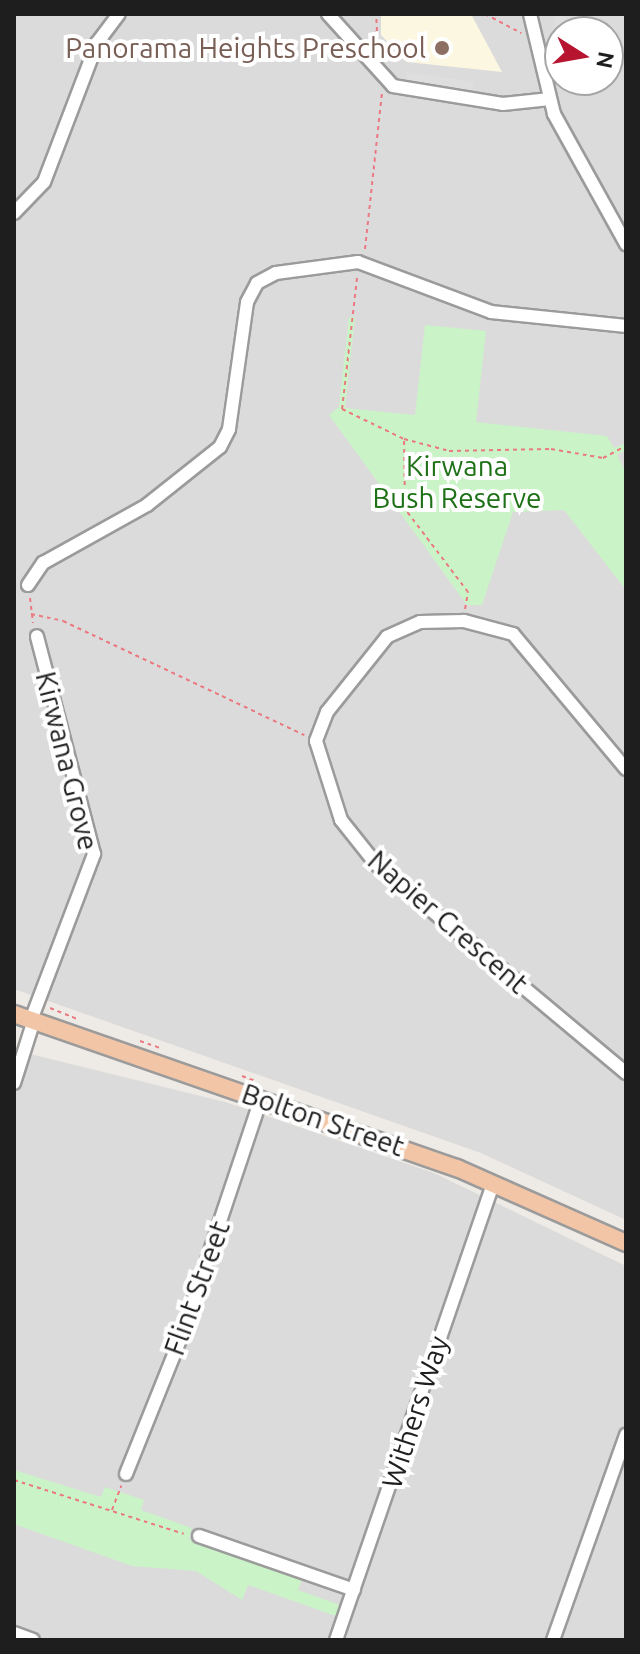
<!DOCTYPE html>
<html>
<head>
<meta charset="utf-8">
<style>
  body { margin:0 }
  #map { position:relative; width:640px; height:1654px; overflow:hidden; background:#eeeae5; font-family:Ubuntu,sans-serif }
  div>[style] { position:absolute }
  .residential>* { inset:0; background:#dcdbdb }
  .education>* { inset:0; background:#fbf7e1 }
  .park>* { inset:0; background:#caf3c7 }
  .parking>* { inset:0; background:#dedede; transform-origin:0 0 }
  .path>* { height:2px; margin-top:-1px; transform-origin:0; background:repeating-linear-gradient(90deg,#eb7980 0 4px,transparent 0 8px) }
  .roads { filter:drop-shadow(2px 0 #9b9b9b) drop-shadow(-2px 0 #9b9b9b) drop-shadow(0 2px #9b9b9b) drop-shadow(0 -2px #9b9b9b) }
  .minor>* { height:12px; margin:-6px; padding:0 6px; transform-origin:6px; border-radius:6px; background:#fff }
  .major>* { height:16px; margin:-8px; padding:0 8px; transform-origin:8px; border-radius:8px; background:#f2c5a6 }
  .dots>* { width:22px; height:22px; translate:-50% -50%; box-sizing:border-box; border:4px solid #fff; border-radius:50% }
  span { translate:-50% -50%; white-space:nowrap; text-align:center; line-height:1.15; -webkit-text-stroke:8px #fff; paint-order:stroke }
  .education-label { font-size:28px; color:#785e54 }
  .right { translate:-100% -50%; text-align:right }
  .park-label { font-size:28px; color:#1e7117 }
  .street-label { font-size:28px; color:#1e1e1e }
  .frame { position:absolute; inset:0; border:16px solid #1e1e1e; pointer-events:none }
  .north { position:absolute; left:544px; top:16px; width:80px; height:80px; box-sizing:border-box; background:#fff; border:2px solid #a5a5a5; border-radius:50%; rotate:101deg; font-size:22px; font-weight:700; line-height:32px; text-align:center; color:#1e1e1e }
  .north::after { content:''; display:block; margin:auto; width:28px; height:36px; background:#b7152f; clip-path:polygon(50% 0,100% 100%,50% 72%,0 100%) }
</style>
</head>
<body>
<div id="map">
  <div class="residential">
    <i style="clip-path:polygon(evenodd,14px 14px,626px 14px,626px 1220px,481px 1153px,14px 989px,14px 14px,560px 32px,608px 32px,608px 80px,560px 80px,560px 32px)"></i>
    <i style="clip-path:polygon(14px 1050px,225px 1102px,434px 1173px,626px 1266px,626px 1640px,14px 1640px)"></i>
  </div>
  <div class="education">
    <i style="clip-path:polygon(381px 14px,471px 14px,502px 72px,407px 62px,381px 35px)"></i>
  </div>
  <div class="park">
    <i style="clip-path:polygon(349px 317px,355px 317px,345px 408px,415px 415px,425px 325px,486px 331px,476px 422px,607px 436px,614px 448px,626px 443px,626px 450px,617px 455px,626px 473px,626px 590px,564px 510px,513px 512px,482px 605px,467px 605px,329px 415px,339px 407px)"></i>
    <i style="clip-path:polygon(14px 1470px,101px 1497px,105px 1487px,144px 1500px,141px 1510px,192px 1528px,189px 1539px,302px 1579px,298px 1590px,340px 1605px,336px 1616px,248px 1585px,242px 1600px,196px 1571px,132px 1566px,14px 1524px)"></i>
  </div>
  <div class="parking">
    <i style="clip-path:polygon(555px 14px,567px 14px,555px 56px,560px 80px,567px 82px,561px 90px,548px 58px)"></i>
    <i style="left:406px;top:72px;width:68px;height:12px;rotate:8deg"></i>
  </div>
  <div class="path">
    <i style="left:485px;top:14px;width:41px;rotate:27.8deg"></i>
    <i style="left:369px;top:41px;width:13px;rotate:-51deg"></i>
    <i style="left:377px;top:31px;width:17px;rotate:-93deg"></i>
    <i style="left:365px;top:249px;width:157px;rotate:-83.8deg"></i>
    <i style="left:357px;top:278px;width:132px;rotate:96.5deg"></i>
    <i style="left:342px;top:409px;width:69px;rotate:25.8deg"></i>
    <i style="left:30px;top:598px;width:25px;rotate:83deg"></i>
    <i style="left:465px;top:609px;width:17px;rotate:-80deg"></i>
    <i style="left:468px;top:592px;width:104px;rotate:-127.2deg"></i>
    <i style="left:405px;top:509px;width:70px;rotate:-90.8deg"></i>
    <i style="left:404px;top:439px;width:47px;rotate:14.9deg"></i>
    <i style="left:449px;top:451px;width:102px;rotate:-1.1deg"></i>
    <i style="left:551px;top:449px;width:53px;rotate:9.8deg"></i>
    <i style="left:603px;top:458px;width:26px;rotate:-28deg"></i>
    <i style="left:31px;top:614px;width:33px;rotate:12deg"></i>
    <i style="left:63px;top:621px;width:267px;rotate:25.3deg"></i>
    <i style="left:50px;top:1008px;width:29px;rotate:22deg"></i>
    <i style="left:140px;top:1041px;width:21px;rotate:19deg"></i>
    <i style="left:242px;top:1076px;width:14px;rotate:21deg"></i>
    <i style="left:14px;top:1480px;width:178px;rotate:17.6deg"></i>
    <i style="left:112px;top:1510px;width:26px;rotate:-69deg"></i>
  </div>
  <div class="roads">
    <div class="minor">
      <i style="left:328px;top:14px;width:97px;rotate:47.9deg"></i>
      <i style="left:393px;top:86px;width:111px;rotate:9.3deg"></i>
      <i style="left:503px;top:104px;width:47px;rotate:-6.1deg"></i>
      <i style="left:530px;top:14px;width:103px;rotate:76.5deg"></i>
      <i style="left:554px;top:114px;width:149px;rotate:61deg"></i>
      <i style="left:14px;top:213px;width:43px;rotate:-45.9deg"></i>
      <i style="left:44px;top:182px;width:149px;rotate:-69.1deg"></i>
      <i style="left:97px;top:43px;width:36px;rotate:-53deg"></i>
      <i style="left:28px;top:585px;width:27px;rotate:-56deg"></i>
      <i style="left:43px;top:563px;width:119px;rotate:-29.1deg"></i>
      <i style="left:147px;top:505px;width:93px;rotate:-38.5deg"></i>
      <i style="left:220px;top:447px;width:20px;rotate:-63deg"></i>
      <i style="left:229px;top:429px;width:128px;rotate:-81.9deg"></i>
      <i style="left:247px;top:302px;width:21px;rotate:-62deg"></i>
      <i style="left:257px;top:283px;width:21px;rotate:-28deg"></i>
      <i style="left:276px;top:273px;width:83px;rotate:-7.6deg"></i>
      <i style="left:358px;top:262px;width:142px;rotate:20.6deg"></i>
      <i style="left:491px;top:312px;width:136px;rotate:5.9deg"></i>
      <i style="left:626px;top:769px;width:176px;rotate:-129.9deg"></i>
      <i style="left:513px;top:634px;width:51px;rotate:-165.1deg"></i>
      <i style="left:464px;top:621px;width:44px;rotate:178.7deg"></i>
      <i style="left:420px;top:622px;width:36px;rotate:156deg"></i>
      <i style="left:387px;top:637px;width:96px;rotate:128.7deg"></i>
      <i style="left:327px;top:712px;width:31px;rotate:111deg"></i>
      <i style="left:316px;top:741px;width:83px;rotate:72.4deg"></i>
      <i style="left:341px;top:820px;width:56px;rotate:51.5deg"></i>
      <i style="left:376px;top:864px;width:326px;rotate:39.9deg"></i>
      <i style="left:31px;top:1020px;width:178px;rotate:-69.2deg"></i>
      <i style="left:94px;top:854px;width:225px;rotate:-104.7deg"></i>
      <i style="left:14px;top:1083px;width:66px;rotate:-72.4deg"></i>
      <i style="left:126px;top:1474px;width:150px;rotate:-68.1deg"></i>
      <i style="left:182px;top:1335px;width:249px;rotate:-71.5deg"></i>
      <i style="left:199px;top:1536px;width:164px;rotate:19.2deg"></i>
      <i style="left:14px;top:1633px;width:20px;rotate:20deg"></i>
      <i style="left:336px;top:1640px;width:483px;rotate:-71deg"></i>
      <i style="left:553px;top:1640px;width:218px;rotate:-70.4deg"></i>
    </div>
    <div class="major">
      <i style="left:14px;top:1014px;width:469px;rotate:19.2deg"></i>
      <i style="left:457px;top:1168px;width:185px;rotate:23.9deg"></i>
    </div>
  </div>
  <div class="dots">
    <i style="left:442px;top:48px;background:#8d6e63"></i>
  </div>
  <div class="education-label">
    <span class="right" style="left:426px;top:48px">Panorama Heights Preschool</span>
  </div>
  <div class="park-label">
    <span style="left:457px;top:482px">Kirwana<br>Bush Reserve</span>
  </div>
  <div class="street-label">
    <span style="left:67px;top:761px;rotate:76deg">Kirwana Grove</span>
    <span style="left:448px;top:922px;rotate:41deg">Napier Crescent</span>
    <span style="left:323px;top:1120px;rotate:19deg">Bolton Street</span>
    <span style="left:197px;top:1288px;rotate:-70deg">Flint Street</span>
    <span style="left:415px;top:1412px;rotate:-72deg">Withers Way</span>
  </div>
  <div class="frame"></div>
  <div class="north">N</div>
</div>
</body>
</html>
